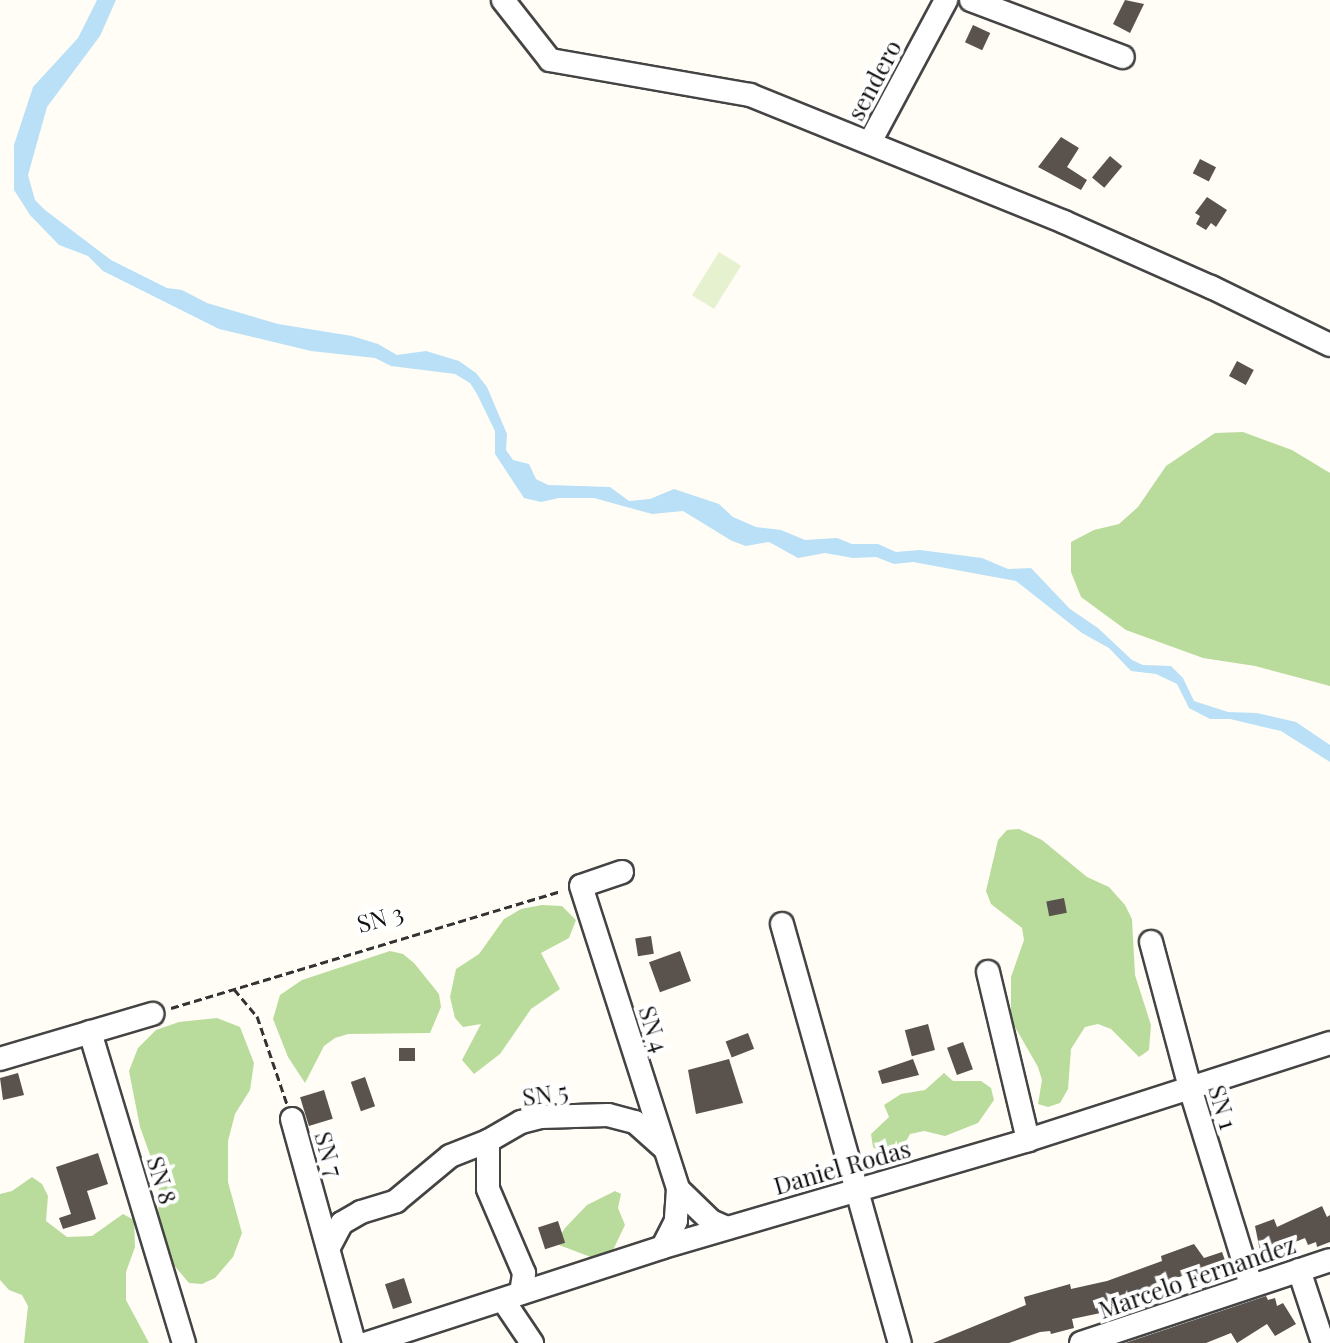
<!DOCTYPE html>
<html>
<head>
<meta charset="utf-8">
<style>
  body { margin:0 }
  #map { position:relative; width:1330px; height:1343px; overflow:hidden; background:#fffdf5; font-family:"Playfair Display",serif }
  div>[style] { position:absolute }
  .forest>* { inset:0; background:#b9dc9c }
  .pitch>* { inset:0; background:#e6f2cf; transform-origin:0 0 }
  .water>* { inset:0; background:#b9e0f7 }
  .building>* { inset:0; background:#5a524d; transform-origin:0 0 }
  .path>* { height:3px; margin-top:-1.5px; transform-origin:0; background:repeating-linear-gradient(90deg,#333 0 8px,transparent 0 12px) }
  .roads { filter:drop-shadow(2px 0 #444) drop-shadow(-2px 0 #444) drop-shadow(0 2px #444) drop-shadow(0 -2px #444) }
  .minor>* { height:22px; margin:-11px; padding:0 11px; transform-origin:11px; border-radius:11px; background:#fff }
  span { translate:-50% -50%; white-space:nowrap; text-align:center; line-height:1.15; -webkit-text-stroke:8px #fff; paint-order:stroke }
  .street-label { font-size:24px; color:#111 }
</style>
</head>
<body>
<div id="map">
  <div class="forest">
    <i style="clip-path:polygon(1243px 432px,1292px 450px,1330px 473px,1330px 686px,1255px 666px,1203px 658px,1126px 630px,1081px 597px,1071px 572px,1071px 542px,1094px 530px,1119px 524px,1138px 507px,1166px 466px,1215px 433px)"></i>
    <i style="clip-path:polygon(1019px 829px,1042px 840px,1087px 877px,1109px 887px,1125px 905px,1132px 919px,1135px 975px,1151px 1025px,1149px 1050px,1139px 1057px,1111px 1029px,1098px 1024px,1085px 1027px,1071px 1049px,1068px 1089px,1060px 1103px,1048px 1107px,1038px 1104px,1042px 1080px,1038px 1067px,1011px 1020px,1011px 977px,1024px 940px,1022px 928px,991px 904px,986px 891px,998px 840px,1007px 830px)"></i>
    <i style="clip-path:polygon(542px 905px,562px 906px,576px 920px,569px 938px,541px 953px,560px 989px,531px 1009px,500px 1054px,474px 1074px,462px 1060px,481px 1024px,463px 1027px,455px 1018px,450px 997px,456px 969px,479px 954px,504px 919px,521px 909px)"></i>
    <i style="clip-path:polygon(390px 951px,403px 954px,414px 963px,439px 994px,441px 1007px,430px 1033px,348px 1034px,335px 1038px,324px 1046px,305px 1083px,288px 1057px,273px 1019px,280px 995px,302px 980px)"></i>
    <i style="clip-path:polygon(217px 1018px,240px 1027px,254px 1063px,250px 1090px,235px 1114px,228px 1141px,228px 1182px,242px 1233px,233px 1257px,215px 1278px,202px 1284px,189px 1283px,168px 1258px,158px 1220px,159px 1180px,140px 1127px,129px 1071px,138px 1048px,156px 1030px,179px 1022px)"></i>
    <i style="clip-path:polygon(944px 1073px,953px 1081px,981px 1081px,991px 1088px,994px 1100px,978px 1123px,945px 1136px,924px 1131px,910px 1134px,897px 1158px,892px 1150px,879px 1152px,873px 1147px,871px 1134px,889px 1117px,884px 1105px,901px 1094px,925px 1090px)"></i>
    <i style="clip-path:polygon(32px 1177px,42px 1184px,48px 1196px,46px 1221px,67px 1237px,92px 1236px,123px 1214px,134px 1220px,135px 1247px,126px 1272px,126px 1300px,149px 1343px,24px 1343px,28px 1306px,22px 1295px,9px 1290px,0 1280px,0 1194px,12px 1191px)"></i>
    <i style="clip-path:polygon(615px 1191px,621px 1194px,618px 1208px,625px 1225px,613px 1250px,596px 1259px,559px 1245px,558px 1239px,565px 1228px,587px 1205px)"></i>
  </div>
  <div class="pitch">
    <i style="left:719px;top:252px;width:26px;height:51px;rotate:32deg"></i>
  </div>
  <div class="water">
    <i style="clip-path:polygon(97px 0,116px 0,100px 36px,47px 107px,28px 175px,35px 200px,45px 210px,111px 260px,167px 288px,182px 290px,207px 303px,278px 324px,352px 336px,378px 344px,397px 355px,426px 351px,459px 361px,476px 373px,487px 387px,507px 434px,506px 450px,513px 460px,529px 464px,536px 479px,548px 485px,610px 487px,629px 501px,650px 499px,674px 489px,719px 504px,733px 517px,756px 527px,781px 530px,805px 540px,837px 538px,852px 544px,878px 544px,896px 552px,920px 550px,982px 558px,1008px 569px,1031px 568px,1070px 609px,1098px 628px,1132px 660px,1143px 665px,1171px 666px,1183px 678px,1194px 701px,1228px 712px,1257px 713px,1296px 722px,1330px 745px,1330px 762px,1281px 731px,1230px 719px,1210px 719px,1189px 708px,1177px 684px,1156px 674px,1131px 671px,1109px 648px,1082px 633px,1016px 581px,913px 562px,894px 564px,876px 557px,853px 558px,825px 553px,798px 558px,769px 542px,746px 546px,732px 541px,683px 511px,652px 514px,594px 498px,559px 498px,541px 502px,524px 498px,495px 454px,495px 431px,477px 394px,470px 383px,455px 374px,391px 366px,375px 358px,311px 351px,219px 329px,103px 271px,88px 256px,59px 245px,30px 215px,14px 190px,14px 145px,33px 87px,78px 38px)"></i>
  </div>
  <div class="building">
    <i style="clip-path:polygon(1125px 0,1144px 4px,1130px 33px,1113px 24px)"></i>
    <i style="left:973px;top:25px;width:19px;height:19px;rotate:25deg"></i>
    <i style="clip-path:polygon(1061px 137px,1079px 148px,1067px 167px,1087px 180px,1081px 190px,1038px 167px)"></i>
    <i style="left:1110px;top:156px;width:16px;height:28px;rotate:40deg"></i>
    <i style="left:1200px;top:159px;width:18px;height:16px;rotate:27deg"></i>
    <i style="clip-path:polygon(1207px 197px,1227px 210px,1216px 227px,1211px 223px,1206px 230px,1196px 224px,1200px 216px,1195px 213px)"></i>
    <i style="left:1237px;top:361px;width:19px;height:17px;rotate:28deg"></i>
    <i style="left:1064px;top:898px;width:15px;height:18px;rotate:79deg"></i>
    <i style="left:651px;top:936px;width:18px;height:16px;rotate:81deg"></i>
    <i style="left:680px;top:951px;width:32px;height:33px;rotate:70deg"></i>
    <i style="left:928px;top:1024px;width:27px;height:24px;rotate:75deg"></i>
    <i style="left:748px;top:1033px;width:17px;height:24px;rotate:69deg"></i>
    <i style="left:963px;top:1042px;width:29px;height:17px;rotate:70deg"></i>
    <i style="left:399px;top:1048px;width:16px;height:13px"></i>
    <i style="clip-path:polygon(729px 1059px,743px 1103px,696px 1114px,688px 1070px)"></i>
    <i style="clip-path:polygon(913px 1059px,919px 1075px,882px 1084px,878px 1071px)"></i>
    <i style="clip-path:polygon(18px 1073px,24px 1095px,3px 1100px,0 1078px)"></i>
    <i style="left:365px;top:1077px;width:31px;height:15px;rotate:71deg"></i>
    <i style="left:324px;top:1090px;width:30px;height:25px;rotate:73deg"></i>
    <i style="clip-path:polygon(98px 1153px,108px 1184px,87px 1191px,96px 1219px,63px 1229px,59px 1218px,71px 1214px,56px 1167px)"></i>
    <i style="clip-path:polygon(1322px 1206px,1327px 1217px,1330px 1215px,1330px 1242px,1317px 1247px,1316px 1242px,1308px 1245px,1305px 1238px,1261px 1256px,1255px 1226px,1274px 1219px,1277px 1227px)"></i>
    <i style="left:558px;top:1221px;width:23px;height:21px;rotate:72deg"></i>
    <i style="clip-path:polygon(1194px 1244px,1204px 1258px,1222px 1252px,1229px 1271px,1202px 1281px,1193px 1272px,1160px 1284px,1163px 1292px,1110px 1311px,1072px 1319px,1074px 1328px,1051px 1334px,1050px 1331px,1040px 1332px,1009px 1343px,933px 1343px,1026px 1305px,1024px 1297px,1070px 1284px,1071px 1289px,1107px 1281px,1162px 1261px,1161px 1256px)"></i>
    <i style="left:404px;top:1278px;width:26px;height:20px;rotate:72deg"></i>
    <i style="clip-path:polygon(1266px 1296px,1268px 1300px,1275px 1298px,1277px 1306px,1283px 1303px,1296px 1324px,1275px 1336px,1267px 1324px,1237px 1343px,1231px 1333px,1206px 1343px,1125px 1343px)"></i>
  </div>
  <div class="path">
    <i style="left:234px;top:989px;width:35px;rotate:50deg"></i>
    <i style="left:257px;top:1016px;width:93px;rotate:71.2deg"></i>
    <i style="left:171px;top:1008px;width:408px;rotate:-16.7deg"></i>
  </div>
  <div class="roads">
    <div class="minor">
      <i style="left:503px;top:0;width:76px;rotate:51.9deg"></i>
      <i style="left:550px;top:60px;width:203px;rotate:9.9deg"></i>
      <i style="left:750px;top:95px;width:339px;rotate:22deg"></i>
      <i style="left:1064px;top:222px;width:161px;rotate:23.9deg"></i>
      <i style="left:1211px;top:287px;width:132px;rotate:26deg"></i>
      <i style="left:971px;top:0;width:162px;rotate:20.6deg"></i>
      <i style="left:870px;top:142px;width:161px;rotate:-61.8deg"></i>
      <i style="left:622px;top:872px;width:43px;rotate:161.1deg"></i>
      <i style="left:581px;top:886px;width:318px;rotate:72.2deg"></i>
      <i style="left:678px;top:1189px;width:32px;rotate:94deg"></i>
      <i style="left:676px;top:1221px;width:29px;rotate:117deg"></i>
      <i style="left:782px;top:924px;width:435px;rotate:74.3deg"></i>
      <i style="left:1151px;top:942px;width:151px;rotate:75deg"></i>
      <i style="left:1190px;top:1088px;width:206px;rotate:72.8deg"></i>
      <i style="left:988px;top:972px;width:173px;rotate:76.6deg"></i>
      <i style="left:90px;top:1032px;width:325px;rotate:73.2deg"></i>
      <i style="left:0;top:1059px;width:159px;rotate:-16.5deg"></i>
      <i style="left:292px;top:1119px;width:232px;rotate:74.5deg"></i>
      <i style="left:678px;top:1189px;width:46px;rotate:44.1deg"></i>
      <i style="left:711px;top:1221px;width:17px;rotate:24deg"></i>
      <i style="left:329px;top:1247px;width:27px;rotate:-62deg"></i>
      <i style="left:342px;top:1223px;width:22px;rotate:-30deg"></i>
      <i style="left:361px;top:1212px;width:37px;rotate:-17deg"></i>
      <i style="left:396px;top:1201px;width:70px;rotate:-39.8deg"></i>
      <i style="left:450px;top:1156px;width:41px;rotate:-21.5deg"></i>
      <i style="left:1299px;top:1270px;width:77px;rotate:71.8deg"></i>
      <i style="left:521px;top:1293px;width:20px;rotate:-81deg"></i>
      <i style="left:524px;top:1273px;width:91px;rotate:-113.2deg"></i>
      <i style="left:488px;top:1189px;width:48px;rotate:-90deg"></i>
      <i style="left:488px;top:1141px;width:38px;rotate:-30deg"></i>
      <i style="left:521px;top:1122px;width:21px;rotate:-14deg"></i>
      <i style="left:541px;top:1117px;width:67px;rotate:-1.7deg"></i>
      <i style="left:608px;top:1115px;width:28px;rotate:15deg"></i>
      <i style="left:635px;top:1122px;width:38px;rotate:42deg"></i>
      <i style="left:503px;top:1300px;width:52px;rotate:56deg"></i>
      <i style="left:368px;top:1343px;width:310px;rotate:-18deg"></i>
      <i style="left:663px;top:1247px;width:380px;rotate:-16.3deg"></i>
      <i style="left:1028px;top:1140px;width:317px;rotate:-17.8deg"></i>
      <i style="left:1081px;top:1343px;width:262px;rotate:-18.4deg"></i>
    </div>
  </div>
  <div class="street-label">
    <span style="left:874px;top:80px;rotate:-62deg">sendero</span>
    <span style="left:380px;top:918px;rotate:-16deg">SN 3</span>
    <span style="left:654px;top:1029px;rotate:72deg">SN 4</span>
    <span style="left:545px;top:1094px;rotate:-8deg">SN 5</span>
    <span style="left:1223px;top:1107px;rotate:73deg">SN 1</span>
    <span style="left:329px;top:1154px;rotate:74deg">SN 7</span>
    <span style="left:842px;top:1167px;rotate:-16deg">Daniel Rodas</span>
    <span style="left:162px;top:1180px;rotate:73deg">SN 8</span>
    <span style="left:1197px;top:1277px;rotate:-19deg">Marcelo Fernandez</span>
  </div>
</div>
</body>
</html>
